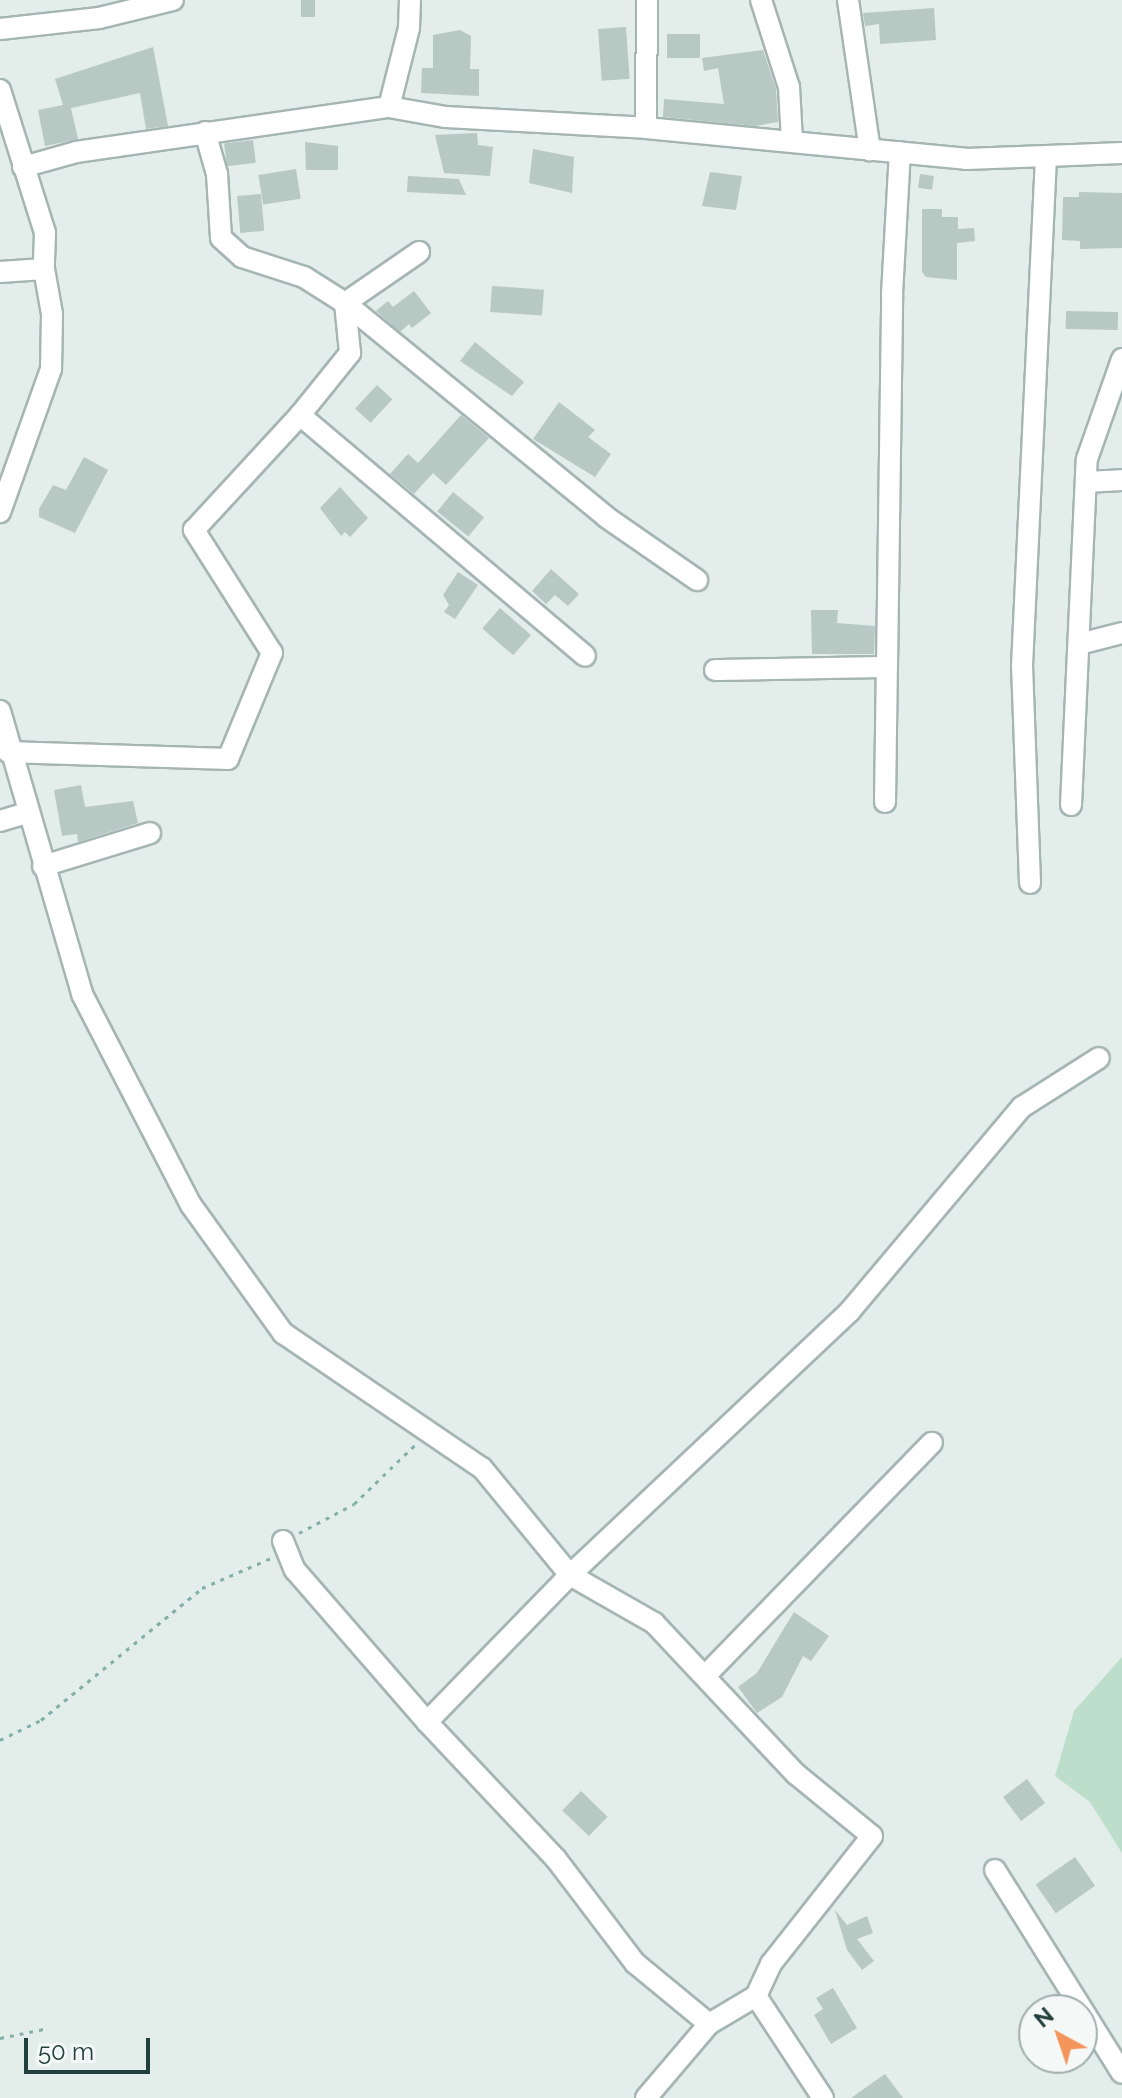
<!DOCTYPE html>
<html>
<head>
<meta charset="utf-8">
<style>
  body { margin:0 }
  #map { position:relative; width:1122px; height:2098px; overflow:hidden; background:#e3edea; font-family:Raleway,sans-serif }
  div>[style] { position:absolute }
  .green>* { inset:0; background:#bcdeca }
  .building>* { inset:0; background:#b8c8c3; transform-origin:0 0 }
  .path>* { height:3px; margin-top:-1.5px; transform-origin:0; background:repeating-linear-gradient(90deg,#83b1a9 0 4px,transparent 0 10px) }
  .roads { filter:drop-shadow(2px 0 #a5b5b2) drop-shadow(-2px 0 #a5b5b2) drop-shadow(0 2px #a5b5b2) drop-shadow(0 -2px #a5b5b2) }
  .minor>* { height:20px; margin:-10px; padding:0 10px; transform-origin:10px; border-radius:10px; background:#fff }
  span { translate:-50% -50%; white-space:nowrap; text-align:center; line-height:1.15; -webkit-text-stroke:6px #f4f9f7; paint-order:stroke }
  .north { position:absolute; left:1018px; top:1994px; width:80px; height:80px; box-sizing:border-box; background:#f4f9f7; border:2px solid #a0afac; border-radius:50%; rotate:320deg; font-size:22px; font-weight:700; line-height:32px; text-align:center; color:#223f3b }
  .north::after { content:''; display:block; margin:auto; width:28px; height:36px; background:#f4955b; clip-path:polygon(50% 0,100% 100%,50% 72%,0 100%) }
  .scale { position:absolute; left:24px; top:2038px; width:126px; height:36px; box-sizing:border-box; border:4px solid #223f3b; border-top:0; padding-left:10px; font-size:24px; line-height:28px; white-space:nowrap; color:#223f3b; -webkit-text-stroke:6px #f4f9f7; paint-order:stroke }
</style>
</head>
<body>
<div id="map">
  <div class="green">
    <i style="clip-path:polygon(1122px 1657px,1122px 1853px,1090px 1802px,1055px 1776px,1074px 1711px)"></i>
  </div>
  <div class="building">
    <i style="left:301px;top:0;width:14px;height:17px"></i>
    <i style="clip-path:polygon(934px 8px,936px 40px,880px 44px,879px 24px,865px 26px,863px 13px)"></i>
    <i style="left:626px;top:27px;width:52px;height:28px;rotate:86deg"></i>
    <i style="clip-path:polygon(460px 30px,471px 36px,470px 69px,479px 69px,479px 96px,421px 93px,422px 68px,433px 68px,433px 35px)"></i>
    <i style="left:667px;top:34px;width:33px;height:24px"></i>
    <i style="clip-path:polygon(153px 47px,168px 126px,146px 129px,140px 93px,71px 108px,78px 139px,45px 146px,38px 110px,63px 105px,55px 79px)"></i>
    <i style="clip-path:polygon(763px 50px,776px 89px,778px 122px,755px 126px,663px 117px,664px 99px,724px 104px,718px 68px,704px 71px,702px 58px)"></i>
    <i style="clip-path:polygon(477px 133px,478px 145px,493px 147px,490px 176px,444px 173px,435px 135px)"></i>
    <i style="left:253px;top:140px;width:23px;height:29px;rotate:83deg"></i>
    <i style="clip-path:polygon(305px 142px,338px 146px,338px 170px,306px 170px)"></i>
    <i style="clip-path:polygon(533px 149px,574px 157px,572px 193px,529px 183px)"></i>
    <i style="left:296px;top:169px;width:30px;height:38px;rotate:81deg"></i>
    <i style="clip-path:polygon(710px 172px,742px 176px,736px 210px,702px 206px)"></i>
    <i style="left:920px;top:174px;width:14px;height:14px;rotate:8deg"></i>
    <i style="clip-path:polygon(408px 176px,459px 179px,466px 195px,407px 192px)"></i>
    <i style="clip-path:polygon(1079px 192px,1122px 193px,1122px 248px,1080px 249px,1080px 241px,1062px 240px,1063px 197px,1079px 197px)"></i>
    <i style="left:261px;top:194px;width:37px;height:24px;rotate:85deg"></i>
    <i style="clip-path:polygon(922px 209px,942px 209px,942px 217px,958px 217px,958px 229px,974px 228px,975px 241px,957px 243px,957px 280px,926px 277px,922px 272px)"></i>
    <i style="left:492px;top:286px;width:52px;height:26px;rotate:4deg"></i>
    <i style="clip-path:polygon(414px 291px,431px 313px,412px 328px,409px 324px,400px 332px,376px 311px,388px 301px,393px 307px)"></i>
    <i style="left:1066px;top:311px;width:52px;height:18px;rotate:1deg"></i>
    <i style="clip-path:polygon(475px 342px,524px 382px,512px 396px,460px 361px)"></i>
    <i style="left:377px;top:385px;width:21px;height:32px;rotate:43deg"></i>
    <i style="clip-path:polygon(559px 402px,595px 430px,588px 437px,611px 454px,595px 477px,533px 439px)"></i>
    <i style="clip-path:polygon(461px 415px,489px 438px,446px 485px,433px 473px,414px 494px,390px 474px,408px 454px,418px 463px)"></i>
    <i style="clip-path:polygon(84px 457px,108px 470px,75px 533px,39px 517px,39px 509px,53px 485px,66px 490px)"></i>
    <i style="clip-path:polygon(340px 487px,368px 518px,350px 537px,345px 532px,341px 536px,320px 508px)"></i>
    <i style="left:453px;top:492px;width:40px;height:25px;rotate:39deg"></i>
    <i style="clip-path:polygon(551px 569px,579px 594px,568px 606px,555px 595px,546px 604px,532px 591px)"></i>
    <i style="clip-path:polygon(458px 572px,478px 585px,455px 619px,444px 612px,449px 605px,443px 595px)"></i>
    <i style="left:500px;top:608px;width:41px;height:27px;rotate:41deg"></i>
    <i style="clip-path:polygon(811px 610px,838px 610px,837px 623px,875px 626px,874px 654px,812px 654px)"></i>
    <i style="clip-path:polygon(81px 785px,85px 807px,133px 801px,138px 823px,78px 842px,77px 834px,62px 836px,54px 790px)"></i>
    <i style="clip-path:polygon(794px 1612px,829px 1636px,811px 1661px,803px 1656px,782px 1697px,757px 1713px,738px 1687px,757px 1673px)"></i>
    <i style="left:1027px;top:1779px;width:30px;height:30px;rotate:53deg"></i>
    <i style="left:581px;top:1791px;width:37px;height:27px;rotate:44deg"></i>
    <i style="left:1075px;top:1857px;width:35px;height:48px;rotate:55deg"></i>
    <i style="clip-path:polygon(835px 1910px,847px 1925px,867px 1916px,873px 1933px,857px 1939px,874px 1961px,862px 1970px,847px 1950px)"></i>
    <i style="clip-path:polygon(833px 1988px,857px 2028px,831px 2044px,814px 2015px,823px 2009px,816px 1998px)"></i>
    <i style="clip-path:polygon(885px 2074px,903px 2098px,851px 2098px)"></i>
  </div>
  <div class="path">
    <i style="left:299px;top:1533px;width:62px;rotate:-27.8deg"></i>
    <i style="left:354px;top:1504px;width:86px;rotate:-44.1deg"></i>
    <i style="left:0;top:1740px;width:46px;rotate:-26deg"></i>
    <i style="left:41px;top:1720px;width:208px;rotate:-39.3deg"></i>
    <i style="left:202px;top:1588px;width:75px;rotate:-23.5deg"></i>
    <i style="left:0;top:2038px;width:45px;rotate:-11.6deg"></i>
  </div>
  <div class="roads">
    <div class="minor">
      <i style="left:761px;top:0;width:91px;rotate:72.2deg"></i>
      <i style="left:789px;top:87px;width:53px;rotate:86.8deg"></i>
      <i style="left:848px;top:0;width:152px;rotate:81.7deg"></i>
      <i style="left:0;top:29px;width:100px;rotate:-6.3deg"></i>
      <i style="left:99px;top:18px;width:76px;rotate:-13.7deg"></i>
      <i style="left:0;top:90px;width:150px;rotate:72.5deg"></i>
      <i style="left:45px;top:233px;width:36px;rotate:92deg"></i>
      <i style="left:44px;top:269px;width:46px;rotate:79.9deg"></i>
      <i style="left:52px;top:314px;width:55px;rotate:91deg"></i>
      <i style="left:51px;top:369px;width:152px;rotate:109.6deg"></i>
      <i style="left:389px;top:107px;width:81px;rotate:-75.8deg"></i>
      <i style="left:409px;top:28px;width:28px;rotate:-88deg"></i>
      <i style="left:646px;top:128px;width:128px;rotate:-89.6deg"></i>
      <i style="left:205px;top:132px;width:44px;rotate:74.1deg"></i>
      <i style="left:217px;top:174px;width:64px;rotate:86.4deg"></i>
      <i style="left:221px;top:238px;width:28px;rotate:42deg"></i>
      <i style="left:242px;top:257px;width:65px;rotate:17.9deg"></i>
      <i style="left:304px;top:277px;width:49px;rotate:32.4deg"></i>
      <i style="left:345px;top:303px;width:90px;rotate:-34.6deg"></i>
      <i style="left:23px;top:167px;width:55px;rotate:-15.8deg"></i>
      <i style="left:76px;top:152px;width:316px;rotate:-8.2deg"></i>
      <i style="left:389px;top:107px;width:58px;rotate:10deg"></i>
      <i style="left:446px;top:117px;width:200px;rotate:3.1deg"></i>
      <i style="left:646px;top:128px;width:321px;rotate:5.5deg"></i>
      <i style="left:966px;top:159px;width:156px;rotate:-2.2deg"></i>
      <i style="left:0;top:272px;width:44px;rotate:-3.9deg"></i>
      <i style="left:300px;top:415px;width:373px;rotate:40.2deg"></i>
      <i style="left:1086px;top:482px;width:36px;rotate:-3deg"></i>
      <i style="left:1079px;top:644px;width:44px;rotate:-14.3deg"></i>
      <i style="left:715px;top:670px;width:172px;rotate:-1deg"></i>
      <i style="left:887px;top:667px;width:373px;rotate:-89.2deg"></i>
      <i style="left:892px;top:294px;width:142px;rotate:-86.8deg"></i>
      <i style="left:0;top:711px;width:295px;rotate:73.8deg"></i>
      <i style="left:82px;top:994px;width:237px;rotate:62.7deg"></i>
      <i style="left:191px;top:1205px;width:158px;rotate:54.3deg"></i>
      <i style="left:283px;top:1333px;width:240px;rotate:34.2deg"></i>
      <i style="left:482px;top:1468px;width:139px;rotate:50.6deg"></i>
      <i style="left:570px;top:1575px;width:97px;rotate:29.7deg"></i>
      <i style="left:654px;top:1623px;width:207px;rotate:46.8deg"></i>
      <i style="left:796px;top:1774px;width:98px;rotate:39.2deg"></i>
      <i style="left:872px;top:1836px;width:163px;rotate:128.3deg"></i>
      <i style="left:771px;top:1964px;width:35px;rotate:115deg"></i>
      <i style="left:756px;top:1996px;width:122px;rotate:56.7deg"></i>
      <i style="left:8px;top:752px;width:220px;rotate:1.8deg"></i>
      <i style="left:228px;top:759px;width:115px;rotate:-67.5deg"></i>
      <i style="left:272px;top:653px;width:146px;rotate:-122.4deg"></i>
      <i style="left:194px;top:530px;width:156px;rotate:-47.3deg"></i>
      <i style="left:300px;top:415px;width:80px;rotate:-51.1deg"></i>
      <i style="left:350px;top:353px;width:50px;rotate:-95.7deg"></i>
      <i style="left:345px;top:303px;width:338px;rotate:39.3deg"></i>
      <i style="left:606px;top:517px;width:111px;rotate:34.7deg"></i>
      <i style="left:885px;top:802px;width:135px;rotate:-89.2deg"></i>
      <i style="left:1071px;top:805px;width:346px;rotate:-87.4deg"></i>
      <i style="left:1087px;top:459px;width:106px;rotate:-70.7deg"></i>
      <i style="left:0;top:821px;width:28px;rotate:-17deg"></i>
      <i style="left:43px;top:866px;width:112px;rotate:-17.1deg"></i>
      <i style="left:1030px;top:883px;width:217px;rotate:-92.1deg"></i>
      <i style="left:1022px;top:666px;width:510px;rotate:-87.3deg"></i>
      <i style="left:283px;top:1541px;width:31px;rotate:68deg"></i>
      <i style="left:295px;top:1570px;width:201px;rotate:49deg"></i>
      <i style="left:427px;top:1722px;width:188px;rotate:46.7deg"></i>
      <i style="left:556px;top:1859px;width:131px;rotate:52.8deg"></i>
      <i style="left:635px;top:1963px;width:96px;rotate:39.5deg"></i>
      <i style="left:706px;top:1675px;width:324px;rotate:-45.8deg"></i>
      <i style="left:427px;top:1722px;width:205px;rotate:-45.8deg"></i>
      <i style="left:570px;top:1575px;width:385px;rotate:-43.3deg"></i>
      <i style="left:850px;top:1311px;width:267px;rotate:-49.9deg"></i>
      <i style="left:1022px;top:1107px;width:91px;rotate:-32.5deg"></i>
      <i style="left:995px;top:1870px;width:239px;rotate:58deg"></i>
      <i style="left:646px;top:2098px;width:97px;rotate:-49.6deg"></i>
      <i style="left:709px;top:2024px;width:55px;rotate:-30.8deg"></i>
    </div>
  </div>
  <div class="north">N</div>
  <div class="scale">50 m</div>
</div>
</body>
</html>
